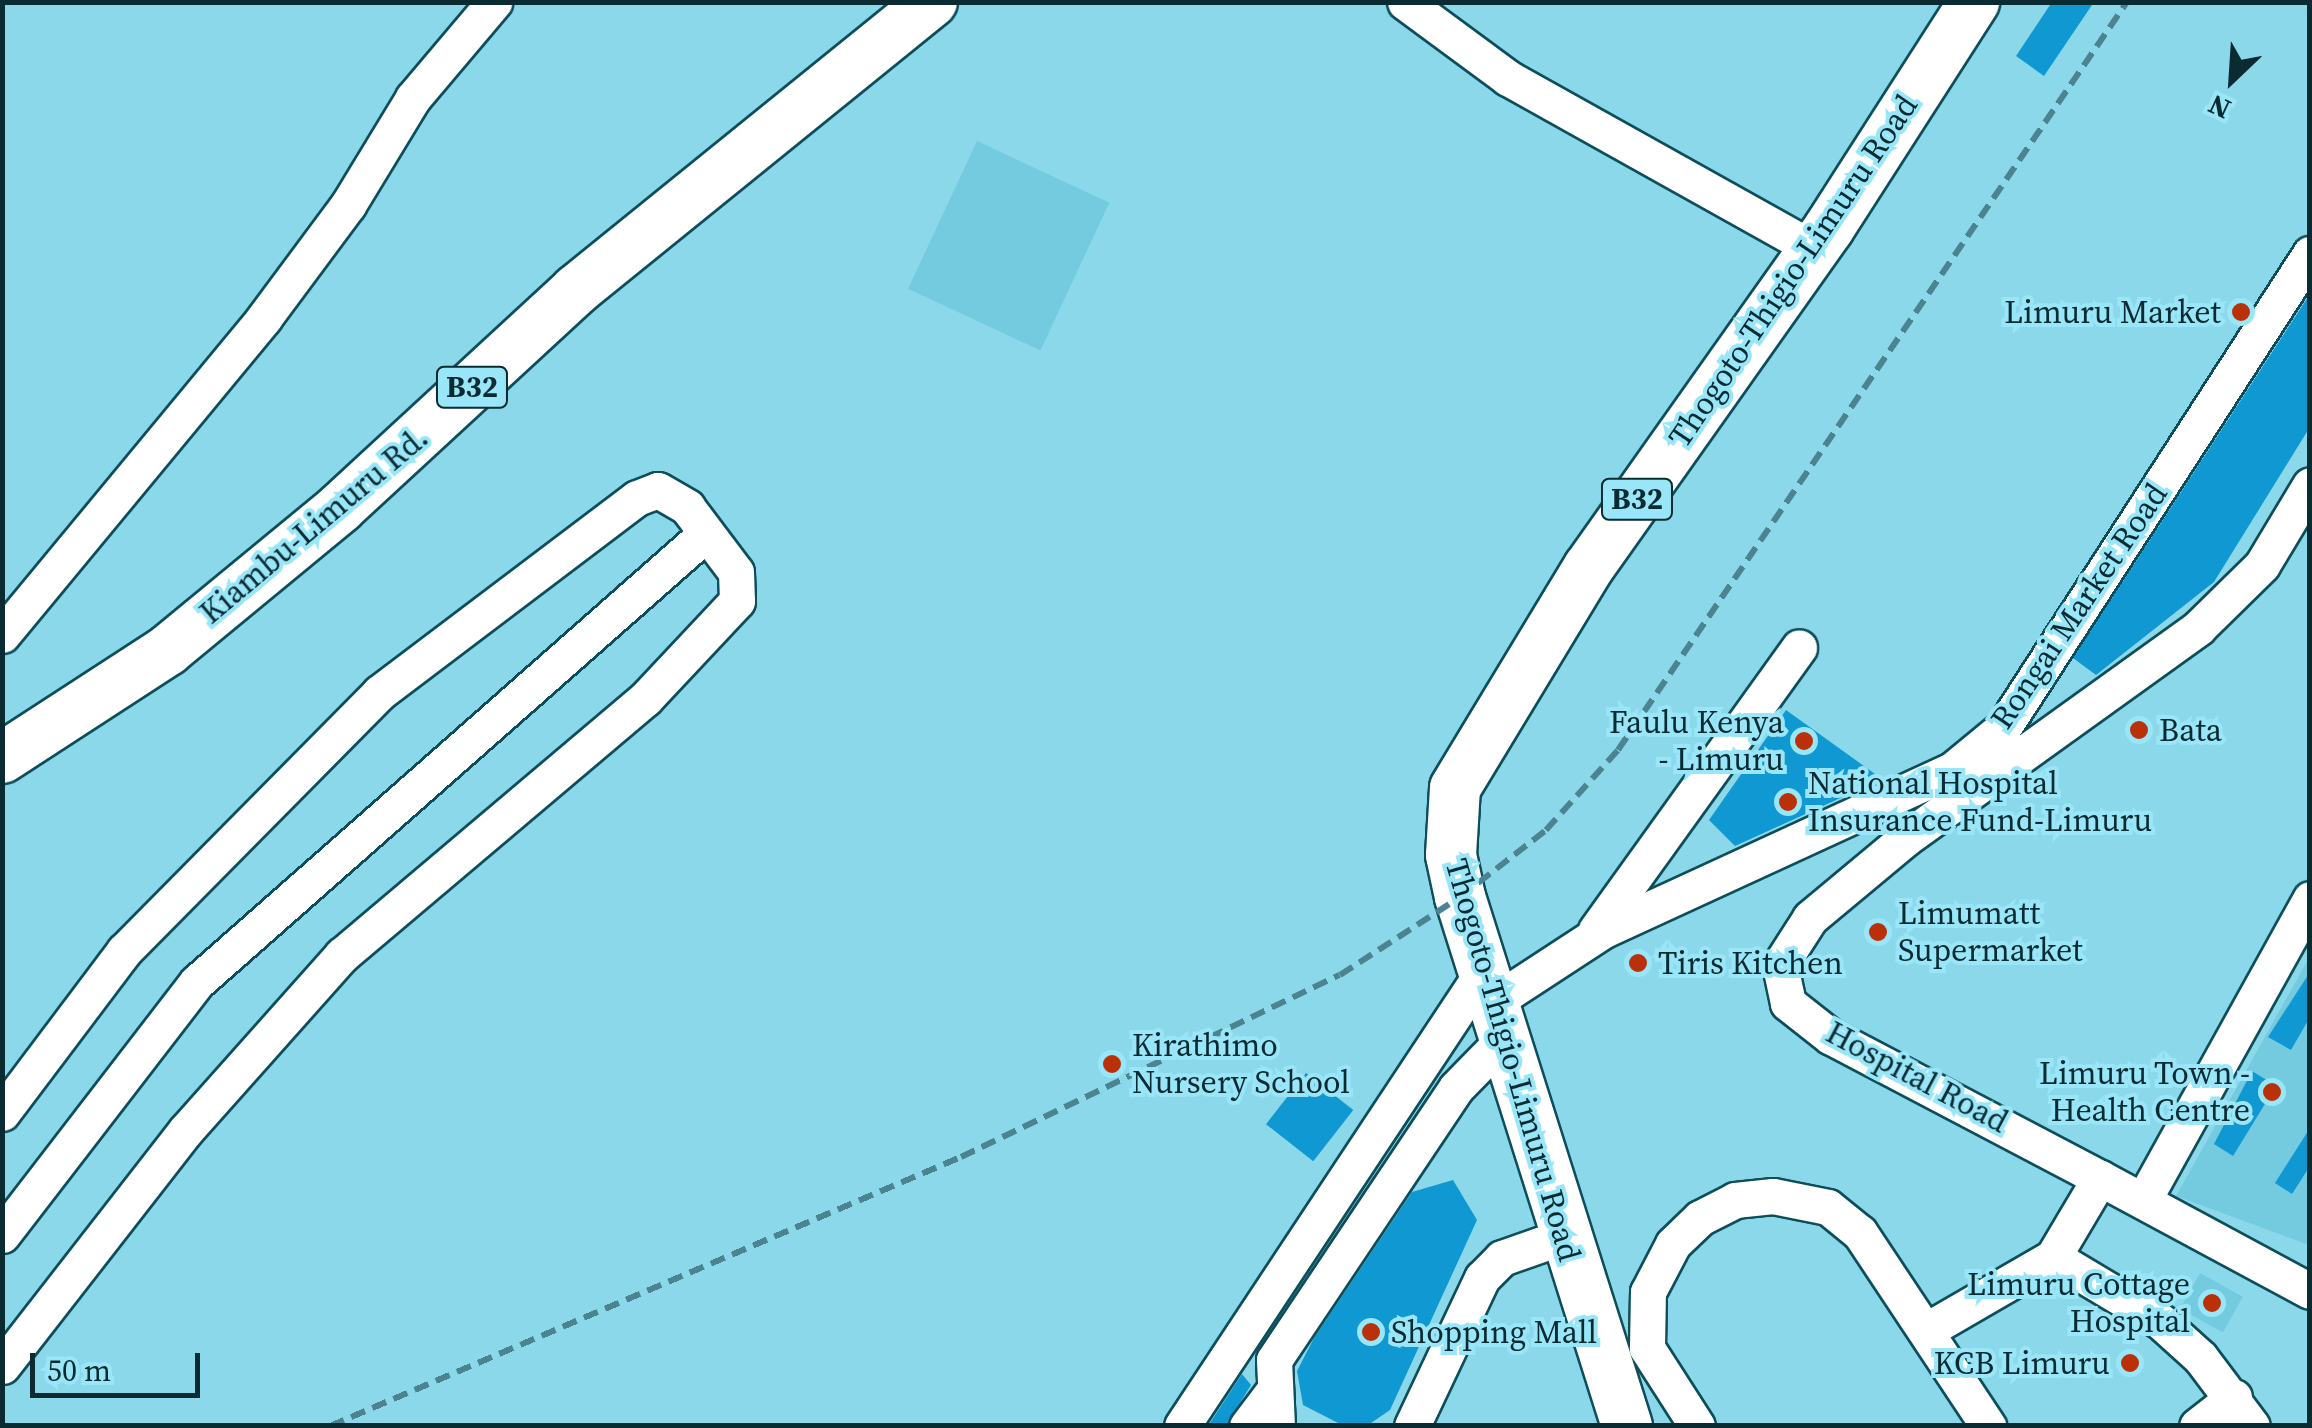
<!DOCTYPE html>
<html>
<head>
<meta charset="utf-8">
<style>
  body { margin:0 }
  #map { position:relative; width:2312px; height:1428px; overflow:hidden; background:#8cd8eb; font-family:"Source Serif 4",serif }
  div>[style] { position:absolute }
  .built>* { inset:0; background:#74cbdf; transform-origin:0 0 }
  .building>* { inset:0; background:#0f98d1; transform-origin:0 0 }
  .roads { filter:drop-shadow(2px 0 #0d4e5a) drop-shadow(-2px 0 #0d4e5a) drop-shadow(0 2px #0d4e5a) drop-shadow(0 -2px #0d4e5a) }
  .minor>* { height:35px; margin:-17.5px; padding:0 17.5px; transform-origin:17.5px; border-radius:17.5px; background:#fff }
  .highway>* { height:50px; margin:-25px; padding:0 25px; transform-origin:25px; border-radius:25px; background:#fff }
  .rail>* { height:6px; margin-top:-3px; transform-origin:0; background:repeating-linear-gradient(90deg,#4c8390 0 15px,transparent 0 23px) }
  .dots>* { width:28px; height:28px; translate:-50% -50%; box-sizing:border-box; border:5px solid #99e6f8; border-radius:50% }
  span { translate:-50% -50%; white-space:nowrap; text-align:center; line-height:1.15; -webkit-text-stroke:8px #99e6f8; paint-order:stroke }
  .shield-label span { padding:2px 8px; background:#99e6f8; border:2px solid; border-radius:8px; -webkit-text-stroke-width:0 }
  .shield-label { font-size:30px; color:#0a2b32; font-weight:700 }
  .street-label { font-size:32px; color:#0a2b32 }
  .poi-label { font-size:32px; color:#0a2b32 }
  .right { translate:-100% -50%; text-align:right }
  .left { translate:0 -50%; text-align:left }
  .frame { position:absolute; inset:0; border:5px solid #0a2b32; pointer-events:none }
  .north { position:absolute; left:2182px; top:30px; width:100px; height:100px; -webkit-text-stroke:8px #99e6f8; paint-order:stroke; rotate:205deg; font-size:28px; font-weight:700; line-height:40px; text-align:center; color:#0a2b32 }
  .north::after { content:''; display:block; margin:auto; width:35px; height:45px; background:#0a2b32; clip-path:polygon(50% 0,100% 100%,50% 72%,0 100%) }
  .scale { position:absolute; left:30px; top:1353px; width:170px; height:45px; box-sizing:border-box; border:5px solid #0a2b32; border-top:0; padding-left:12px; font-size:30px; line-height:35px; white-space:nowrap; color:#0a2b32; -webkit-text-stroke:8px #99e6f8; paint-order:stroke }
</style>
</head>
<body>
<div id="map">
  <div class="built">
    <i style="left:977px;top:141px;width:146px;height:163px;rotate:25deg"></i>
    <i style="clip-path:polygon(2309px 958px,2309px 1245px,2176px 1196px)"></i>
    <i style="left:2200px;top:1273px;width:49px;height:41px;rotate:29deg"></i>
  </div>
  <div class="building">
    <i style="clip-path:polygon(2052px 2px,2094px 2px,2044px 76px,2016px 56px)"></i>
    <i style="clip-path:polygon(2310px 294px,2310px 427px,2214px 582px,2096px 675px,2073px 658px)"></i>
    <i style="clip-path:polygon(1786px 710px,1882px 779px,1735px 846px,1709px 820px)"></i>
    <i style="clip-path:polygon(2310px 972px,2310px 1017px,2291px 1050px,2268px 1037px)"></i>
    <i style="clip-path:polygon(2252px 1071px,2276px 1086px,2233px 1156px,2214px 1144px)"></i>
    <i style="left:1306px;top:1073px;width:60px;height:65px;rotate:38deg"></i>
    <i style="clip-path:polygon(2310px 1128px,2310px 1166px,2292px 1194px,2275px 1183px)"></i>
    <i style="clip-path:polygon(1453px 1180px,1477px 1220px,1390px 1410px,1371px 1423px,1344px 1426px,1303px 1405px,1297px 1371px,1314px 1338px,1412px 1192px)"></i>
    <i style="clip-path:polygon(1242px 1374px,1251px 1385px,1226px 1426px,1208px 1426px)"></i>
  </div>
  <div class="roads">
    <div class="minor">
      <i style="left:1405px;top:2px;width:128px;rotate:36.4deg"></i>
      <i style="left:1508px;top:78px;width:351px;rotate:29.2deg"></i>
      <i style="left:2px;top:635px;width:411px;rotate:-50.4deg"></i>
      <i style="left:264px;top:318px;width:141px;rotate:-53.4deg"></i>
      <i style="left:348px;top:205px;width:125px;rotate:-58.7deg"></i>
      <i style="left:413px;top:98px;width:126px;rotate:-49.8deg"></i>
      <i style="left:1596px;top:930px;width:348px;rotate:-54.3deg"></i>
      <i style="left:1495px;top:1001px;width:130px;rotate:-33.1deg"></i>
      <i style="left:1604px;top:930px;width:383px;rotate:-24.7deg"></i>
      <i style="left:1952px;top:770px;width:66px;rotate:-39.5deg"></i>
      <i style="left:2003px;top:728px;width:565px;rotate:-57.07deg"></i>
      <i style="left:2px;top:1113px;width:203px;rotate:-53deg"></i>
      <i style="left:124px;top:951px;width:363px;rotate:-45.3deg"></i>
      <i style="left:379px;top:693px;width:323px;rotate:-37.1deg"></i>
      <i style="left:637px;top:498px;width:22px;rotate:-21deg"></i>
      <i style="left:658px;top:490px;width:34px;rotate:30deg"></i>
      <i style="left:687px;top:507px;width:81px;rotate:53deg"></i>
      <i style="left:736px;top:572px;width:29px;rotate:88deg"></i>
      <i style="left:737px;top:601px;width:134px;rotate:133.2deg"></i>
      <i style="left:645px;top:699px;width:397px;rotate:139.8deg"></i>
      <i style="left:342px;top:955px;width:234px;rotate:131.7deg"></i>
      <i style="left:186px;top:1130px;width:299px;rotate:127.9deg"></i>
      <i style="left:2100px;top:1178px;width:304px;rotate:-152.3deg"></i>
      <i style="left:1831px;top:1037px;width:55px;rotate:-141.7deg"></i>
      <i style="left:1788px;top:1003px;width:39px;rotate:-102deg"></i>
      <i style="left:1780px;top:965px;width:56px;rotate:-57.4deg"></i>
      <i style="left:1810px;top:918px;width:125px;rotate:-39.8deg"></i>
      <i style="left:1906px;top:838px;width:360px;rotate:-35.7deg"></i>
      <i style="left:2198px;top:628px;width:90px;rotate:-44.5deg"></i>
      <i style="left:2262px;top:565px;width:93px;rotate:-59deg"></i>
      <i style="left:2144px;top:1199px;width:343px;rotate:-61deg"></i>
      <i style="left:2px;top:1235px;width:319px;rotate:-52.4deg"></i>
      <i style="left:197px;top:982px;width:673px;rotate:-41.39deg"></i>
      <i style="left:2053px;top:1257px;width:125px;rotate:30.9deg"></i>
      <i style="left:2160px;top:1321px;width:54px;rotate:42deg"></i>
      <i style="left:2200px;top:1357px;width:86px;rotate:53deg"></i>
      <i style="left:1927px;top:1330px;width:146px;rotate:-30.1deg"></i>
      <i style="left:2053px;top:1257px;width:92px;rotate:-59.3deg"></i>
      <i style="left:2100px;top:1178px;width:238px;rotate:28.3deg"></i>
      <i style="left:1182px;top:1426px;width:543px;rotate:-56.49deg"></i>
      <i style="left:1247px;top:1426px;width:46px;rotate:-52.9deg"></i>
      <i style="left:1277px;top:1426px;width:66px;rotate:-92.6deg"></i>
      <i style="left:1274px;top:1360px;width:327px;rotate:-56.2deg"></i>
      <i style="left:1456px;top:1088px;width:71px;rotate:-45.6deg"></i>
      <i style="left:1412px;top:1426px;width:164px;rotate:-64.7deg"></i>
      <i style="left:1482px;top:1278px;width:28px;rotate:-45deg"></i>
      <i style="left:1502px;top:1258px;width:64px;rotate:-19.3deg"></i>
      <i style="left:1697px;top:1426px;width:93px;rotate:-122.7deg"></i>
      <i style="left:1647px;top:1348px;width:56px;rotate:-89deg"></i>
      <i style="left:1648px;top:1292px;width:54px;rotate:-62.5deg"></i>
      <i style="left:1673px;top:1244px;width:37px;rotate:-44deg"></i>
      <i style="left:1700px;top:1218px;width:39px;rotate:-27deg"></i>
      <i style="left:1735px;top:1200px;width:38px;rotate:-6deg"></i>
      <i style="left:1773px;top:1196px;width:56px;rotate:11.3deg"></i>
      <i style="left:1828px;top:1207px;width:41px;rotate:39.1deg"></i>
      <i style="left:1860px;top:1233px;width:232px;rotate:56.4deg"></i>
      <i style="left:2197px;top:1426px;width:47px;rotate:-38.1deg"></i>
    </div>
    <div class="highway">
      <i style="left:2px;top:758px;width:198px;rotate:-33deg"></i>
      <i style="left:168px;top:650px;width:223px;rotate:-39.5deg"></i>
      <i style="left:340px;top:508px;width:321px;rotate:-42.7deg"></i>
      <i style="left:576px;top:290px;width:458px;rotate:-39deg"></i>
      <i style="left:1627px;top:1426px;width:555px;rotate:-107.52deg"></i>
      <i style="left:1460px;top:897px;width:43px;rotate:-102.1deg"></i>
      <i style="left:1451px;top:855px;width:67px;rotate:-86.6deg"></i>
      <i style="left:1455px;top:788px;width:258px;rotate:-58.8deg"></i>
      <i style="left:1589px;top:567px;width:415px;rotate:-54.7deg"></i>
      <i style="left:1829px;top:228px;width:269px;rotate:-57.3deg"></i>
    </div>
  </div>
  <div class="rail">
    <i style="left:330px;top:1426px;width:686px;rotate:-23.09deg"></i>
    <i style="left:961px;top:1157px;width:420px;rotate:-25.7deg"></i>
    <i style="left:1340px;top:975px;width:143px;rotate:-33deg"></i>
    <i style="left:1460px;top:897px;width:109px;rotate:-37.9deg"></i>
    <i style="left:1546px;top:830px;width:108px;rotate:-48deg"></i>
    <i style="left:1618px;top:750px;width:905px;rotate:-55.77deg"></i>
  </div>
  <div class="dots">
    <i style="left:2241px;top:312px;background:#ba3008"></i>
    <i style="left:2139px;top:730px;background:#ba3008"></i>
    <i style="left:1804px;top:741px;background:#ba3008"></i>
    <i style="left:1788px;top:802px;background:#ba3008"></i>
    <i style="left:1878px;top:932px;background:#ba3008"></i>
    <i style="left:1638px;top:963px;background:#ba3008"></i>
    <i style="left:1112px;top:1064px;background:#ba3008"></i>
    <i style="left:2272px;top:1092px;background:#ba3008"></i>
    <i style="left:2212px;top:1303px;background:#ba3008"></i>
    <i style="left:1371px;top:1332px;background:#ba3008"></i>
    <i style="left:2130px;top:1363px;background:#ba3008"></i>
  </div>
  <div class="shield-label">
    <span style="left:472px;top:387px">B32</span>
    <span style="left:1637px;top:499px">B32</span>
  </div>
  <div class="street-label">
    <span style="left:1793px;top:271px;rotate:-56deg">Thogoto-Thigio-Limuru Road</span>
    <span style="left:314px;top:525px;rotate:-40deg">Kiambu-Limuru Rd.</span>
    <span style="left:2079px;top:606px;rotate:-56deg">Rongai Market Road</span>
    <span style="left:1513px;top:1060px;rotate:74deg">Thogoto-Thigio-Limuru Road</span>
    <span style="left:1917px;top:1077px;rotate:28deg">Hospital Road</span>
  </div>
  <div class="poi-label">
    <span class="right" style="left:2221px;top:312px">Limuru Market</span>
    <span class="right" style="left:1784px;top:741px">Faulu Kenya<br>- Limuru</span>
    <span class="left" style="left:2159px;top:730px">Bata</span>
    <span class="left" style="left:1808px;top:802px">National Hospital<br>Insurance Fund-Limuru</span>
    <span class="left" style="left:1898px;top:932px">Limumatt<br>Supermarket</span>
    <span class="left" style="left:1658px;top:963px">Tiris Kitchen</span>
    <span class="left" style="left:1132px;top:1064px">Kirathimo<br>Nursery School</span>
    <span class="right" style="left:2250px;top:1092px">Limuru Town -<br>Health Centre</span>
    <span class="right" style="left:2190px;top:1303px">Limuru Cottage<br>Hospital</span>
    <span class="left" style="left:1391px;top:1332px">Shopping Mall</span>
    <span class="right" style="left:2110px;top:1363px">KCB Limuru</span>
  </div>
  <div class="frame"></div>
  <div class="north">N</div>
  <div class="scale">50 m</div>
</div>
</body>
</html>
